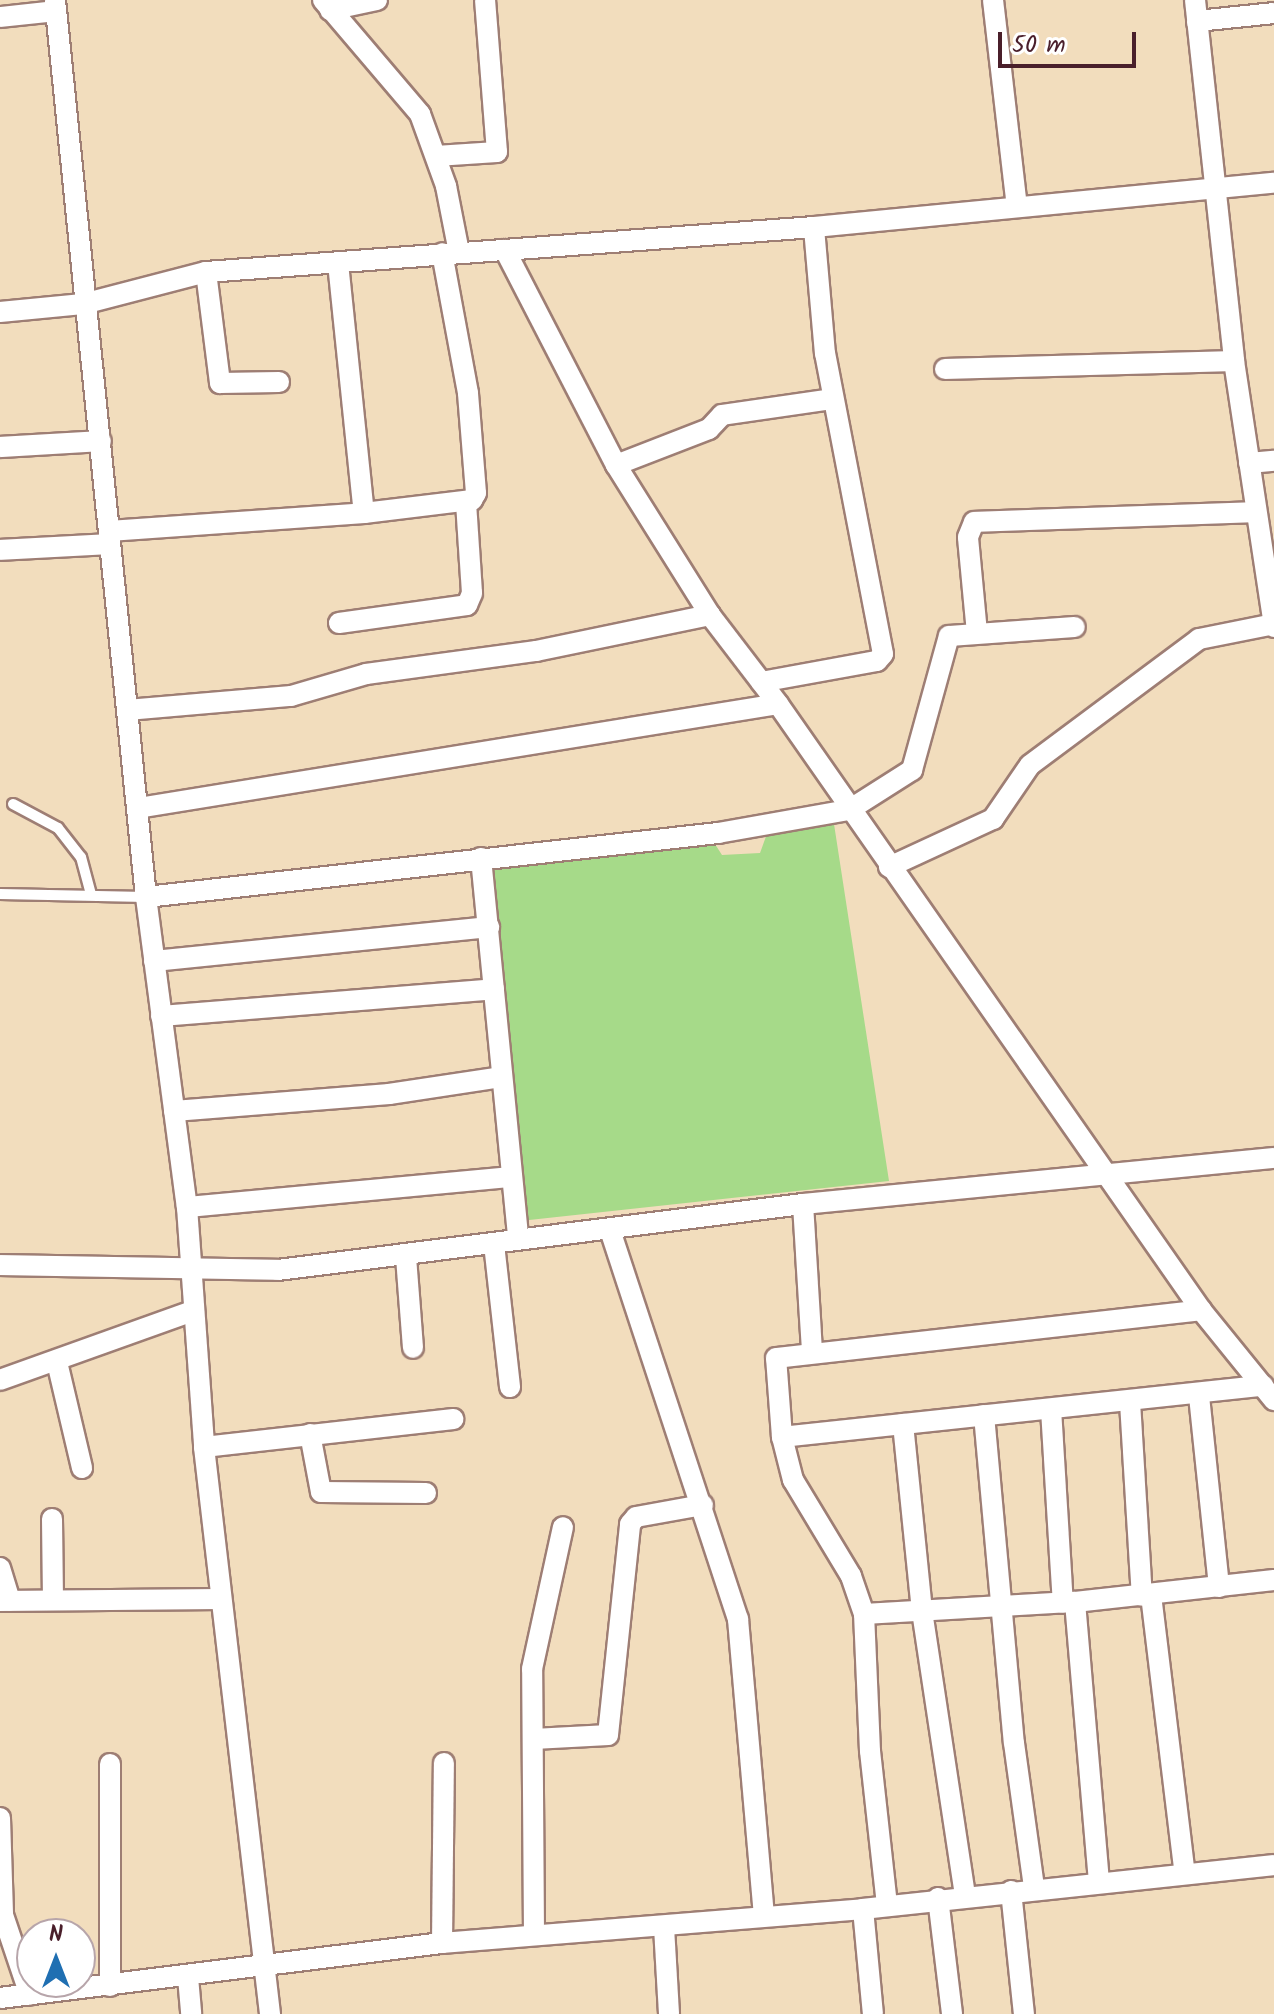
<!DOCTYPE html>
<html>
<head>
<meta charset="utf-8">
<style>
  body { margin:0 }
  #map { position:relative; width:1274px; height:2014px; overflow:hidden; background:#f2ddbd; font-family:Kalam,sans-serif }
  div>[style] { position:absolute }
  .green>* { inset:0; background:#a6da89 }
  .roads { filter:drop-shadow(2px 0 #9e7e74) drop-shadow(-2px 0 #9e7e74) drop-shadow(0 2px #9e7e74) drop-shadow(0 -2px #9e7e74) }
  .service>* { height:10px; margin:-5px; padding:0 5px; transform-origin:5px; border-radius:5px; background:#fff }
  .minor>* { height:20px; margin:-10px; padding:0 10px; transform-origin:10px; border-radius:10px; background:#fff }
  span { translate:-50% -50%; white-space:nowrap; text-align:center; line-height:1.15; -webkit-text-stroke:6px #fff; paint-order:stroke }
  .north { position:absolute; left:16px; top:1918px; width:80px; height:80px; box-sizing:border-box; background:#fff; border:2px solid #b7a5aa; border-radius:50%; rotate:0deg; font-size:22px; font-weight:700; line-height:32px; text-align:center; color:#4a1f2b }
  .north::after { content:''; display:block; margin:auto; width:28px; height:36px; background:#1f6fb2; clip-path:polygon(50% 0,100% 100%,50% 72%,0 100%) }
  .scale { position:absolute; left:998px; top:32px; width:138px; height:36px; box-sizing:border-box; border:4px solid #4a1f2b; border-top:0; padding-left:10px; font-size:24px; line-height:28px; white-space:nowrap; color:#4a1f2b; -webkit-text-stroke:6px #fff; paint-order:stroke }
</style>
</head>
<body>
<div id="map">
  <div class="green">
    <i style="clip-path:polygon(834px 824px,889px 1181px,520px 1221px,487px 862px,711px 838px,722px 855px,760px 853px,769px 828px)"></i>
  </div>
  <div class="roads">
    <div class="service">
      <i style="left:13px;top:804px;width:51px;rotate:28.1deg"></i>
      <i style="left:58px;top:828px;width:37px;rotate:52deg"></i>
      <i style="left:81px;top:857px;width:39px;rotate:75deg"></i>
      <i style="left:0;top:894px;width:146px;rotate:1.2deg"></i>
    </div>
    <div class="minor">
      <i style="left:55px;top:0;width:902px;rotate:84.21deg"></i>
      <i style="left:146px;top:897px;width:313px;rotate:82.5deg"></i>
      <i style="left:187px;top:1207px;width:241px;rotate:85.9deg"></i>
      <i style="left:204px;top:1447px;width:571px;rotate:83.36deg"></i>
      <i style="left:323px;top:0;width:150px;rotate:49.6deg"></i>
      <i style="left:420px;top:114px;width:77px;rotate:70.1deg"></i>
      <i style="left:446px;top:186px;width:67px;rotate:78.9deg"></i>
      <i style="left:993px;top:0;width:207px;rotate:83.4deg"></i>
      <i style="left:1195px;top:0;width:363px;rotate:83.8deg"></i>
      <i style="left:1234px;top:361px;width:269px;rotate:81.4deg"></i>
      <i style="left:330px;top:10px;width:48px;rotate:-12deg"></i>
      <i style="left:0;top:17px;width:56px;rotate:-6.1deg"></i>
      <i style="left:1197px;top:21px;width:77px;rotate:-5.9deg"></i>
      <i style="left:436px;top:156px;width:61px;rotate:-3.8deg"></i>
      <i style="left:497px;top:152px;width:152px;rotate:-94.5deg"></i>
      <i style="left:505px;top:250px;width:242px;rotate:62.7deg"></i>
      <i style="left:616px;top:465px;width:177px;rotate:57.9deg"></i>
      <i style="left:710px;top:615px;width:112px;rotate:52.6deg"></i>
      <i style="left:778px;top:704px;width:739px;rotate:55.08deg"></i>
      <i style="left:1201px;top:1310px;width:116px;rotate:51deg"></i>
      <i style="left:338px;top:263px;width:251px;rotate:84.1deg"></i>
      <i style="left:206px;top:272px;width:112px;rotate:82.8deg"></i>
      <i style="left:220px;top:383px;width:59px;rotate:-1deg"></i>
      <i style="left:0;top:312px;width:83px;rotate:-5.5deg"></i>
      <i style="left:83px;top:304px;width:127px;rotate:-14.6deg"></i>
      <i style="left:206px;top:272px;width:610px;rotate:-4.23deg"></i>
      <i style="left:814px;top:227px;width:462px;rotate:-5.5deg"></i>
      <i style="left:945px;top:369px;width:289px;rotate:-1.6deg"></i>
      <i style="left:0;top:447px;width:101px;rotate:-3.4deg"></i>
      <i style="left:1249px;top:463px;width:25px;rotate:-5deg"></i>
      <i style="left:616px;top:465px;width:100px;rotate:-21.2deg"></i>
      <i style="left:709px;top:429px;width:19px;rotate:-47deg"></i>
      <i style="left:722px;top:415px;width:111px;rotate:-8.3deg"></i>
      <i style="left:109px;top:531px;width:256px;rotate:-4deg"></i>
      <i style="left:364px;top:513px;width:109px;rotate:-6.9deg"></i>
      <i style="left:472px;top:500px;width:8px;rotate:-60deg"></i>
      <i style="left:476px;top:493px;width:100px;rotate:-94.6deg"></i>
      <i style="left:468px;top:393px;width:142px;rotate:-100.5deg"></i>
      <i style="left:0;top:550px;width:110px;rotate:-3.1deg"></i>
      <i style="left:339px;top:623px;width:129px;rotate:-8deg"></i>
      <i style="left:467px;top:605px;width:13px;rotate:-67deg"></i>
      <i style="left:472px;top:593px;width:91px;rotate:-93.8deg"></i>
      <i style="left:977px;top:633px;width:96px;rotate:-95.4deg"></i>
      <i style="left:968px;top:537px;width:16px;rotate:-68deg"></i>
      <i style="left:974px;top:522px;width:282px;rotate:-2deg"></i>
      <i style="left:761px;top:682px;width:118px;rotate:-10.3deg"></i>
      <i style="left:877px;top:661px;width:9px;rotate:-49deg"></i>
      <i style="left:883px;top:654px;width:306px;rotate:-100.9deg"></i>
      <i style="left:825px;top:354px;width:127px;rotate:-95deg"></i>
      <i style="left:127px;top:710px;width:165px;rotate:-4.9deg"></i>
      <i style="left:291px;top:696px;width:78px;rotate:-16.3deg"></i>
      <i style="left:366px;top:674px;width:172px;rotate:-7.7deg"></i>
      <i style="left:536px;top:651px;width:178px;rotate:-11.7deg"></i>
      <i style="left:138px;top:808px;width:648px;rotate:-9.23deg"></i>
      <i style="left:481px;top:858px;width:382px;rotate:84.4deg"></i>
      <i style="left:889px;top:867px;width:115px;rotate:-24.8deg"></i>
      <i style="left:993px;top:819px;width:65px;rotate:-55.6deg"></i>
      <i style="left:1030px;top:765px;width:211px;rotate:-36.7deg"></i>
      <i style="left:1199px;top:639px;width:76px;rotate:-11.3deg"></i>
      <i style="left:146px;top:897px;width:576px;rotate:-6.38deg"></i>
      <i style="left:718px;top:833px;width:133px;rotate:-10deg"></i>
      <i style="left:849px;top:810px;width:75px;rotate:-32.4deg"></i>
      <i style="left:912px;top:770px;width:139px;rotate:-74.6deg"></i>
      <i style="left:949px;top:636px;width:126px;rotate:-4.1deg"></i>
      <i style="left:154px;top:961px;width:337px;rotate:-5.8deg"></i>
      <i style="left:161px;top:1016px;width:334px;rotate:-4.6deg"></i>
      <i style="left:174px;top:1111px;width:216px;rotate:-4.5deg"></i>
      <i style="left:389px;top:1094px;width:113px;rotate:-8.6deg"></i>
      <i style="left:803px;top:1204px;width:148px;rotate:86.5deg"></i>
      <i style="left:187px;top:1207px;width:324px;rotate:-5.3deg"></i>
      <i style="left:610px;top:1230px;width:410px;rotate:71.8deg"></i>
      <i style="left:738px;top:1619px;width:298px;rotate:85deg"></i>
      <i style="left:494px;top:1244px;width:144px;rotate:83.6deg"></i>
      <i style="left:406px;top:1257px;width:91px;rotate:85.6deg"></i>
      <i style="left:0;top:1265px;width:278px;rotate:1deg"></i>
      <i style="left:278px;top:1270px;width:529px;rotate:-7.17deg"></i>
      <i style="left:803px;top:1204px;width:473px;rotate:-5.6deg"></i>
      <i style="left:57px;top:1362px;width:109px;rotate:76.7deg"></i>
      <i style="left:0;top:1380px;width:205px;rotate:-19.7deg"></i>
      <i style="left:1199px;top:1396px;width:192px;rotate:84deg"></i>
      <i style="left:1130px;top:1402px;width:194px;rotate:86.5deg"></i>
      <i style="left:1051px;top:1409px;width:194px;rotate:86.5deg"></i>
      <i style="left:984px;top:1415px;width:329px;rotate:84.8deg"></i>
      <i style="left:1014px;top:1743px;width:145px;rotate:82.1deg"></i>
      <i style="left:903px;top:1424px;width:188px;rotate:84.2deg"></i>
      <i style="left:922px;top:1611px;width:288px;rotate:81.4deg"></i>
      <i style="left:310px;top:1434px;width:59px;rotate:79.3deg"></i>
      <i style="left:321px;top:1492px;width:105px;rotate:0.5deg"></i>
      <i style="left:782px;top:1437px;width:484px;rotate:-6.1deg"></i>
      <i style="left:204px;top:1447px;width:251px;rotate:-6.4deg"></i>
      <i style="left:52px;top:1519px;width:78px;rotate:89.3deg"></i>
      <i style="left:0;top:1568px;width:34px;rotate:73deg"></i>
      <i style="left:1151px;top:1595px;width:281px;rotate:83.1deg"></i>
      <i style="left:0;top:1601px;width:221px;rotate:-0.5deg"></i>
      <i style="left:1075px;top:1602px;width:280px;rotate:85.1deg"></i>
      <i style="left:864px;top:1614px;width:211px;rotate:-3.3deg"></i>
      <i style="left:1075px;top:1602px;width:200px;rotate:-6.3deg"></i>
      <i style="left:534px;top:1739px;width:74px;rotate:-3.1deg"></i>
      <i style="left:608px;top:1735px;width:212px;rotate:-84deg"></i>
      <i style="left:630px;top:1524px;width:9px;rotate:-49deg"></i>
      <i style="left:636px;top:1517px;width:68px;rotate:-10.2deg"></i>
      <i style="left:110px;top:1764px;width:222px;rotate:90deg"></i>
      <i style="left:0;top:1818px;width:97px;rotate:88.2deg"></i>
      <i style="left:3px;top:1915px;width:84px;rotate:71.4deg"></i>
      <i style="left:1011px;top:1891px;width:124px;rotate:84deg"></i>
      <i style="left:938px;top:1898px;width:117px;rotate:83.1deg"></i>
      <i style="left:887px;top:1905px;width:155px;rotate:-96.3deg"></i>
      <i style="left:870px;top:1751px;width:137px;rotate:-92.5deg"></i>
      <i style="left:864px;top:1614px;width:40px;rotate:-108.9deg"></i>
      <i style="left:851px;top:1576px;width:112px;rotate:-121.1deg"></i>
      <i style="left:793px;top:1480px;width:44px;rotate:-104.3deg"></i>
      <i style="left:782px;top:1437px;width:79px;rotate:-94.3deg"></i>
      <i style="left:776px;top:1358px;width:428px;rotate:-6.4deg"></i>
      <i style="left:863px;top:1909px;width:105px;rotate:84.6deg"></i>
      <i style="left:664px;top:1927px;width:87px;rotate:86.7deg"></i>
      <i style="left:534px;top:1934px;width:265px;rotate:-90.4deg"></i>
      <i style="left:532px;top:1669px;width:145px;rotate:-77.7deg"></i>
      <i style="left:442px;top:1943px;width:180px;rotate:-89.4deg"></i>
      <i style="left:188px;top:1977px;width:37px;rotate:85deg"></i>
      <i style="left:0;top:1998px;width:445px;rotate:-7.1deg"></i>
      <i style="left:442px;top:1943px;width:422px;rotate:-4.6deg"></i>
      <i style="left:863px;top:1909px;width:413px;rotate:-6.1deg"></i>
    </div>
  </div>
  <div class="north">N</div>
  <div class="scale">50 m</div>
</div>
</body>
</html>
